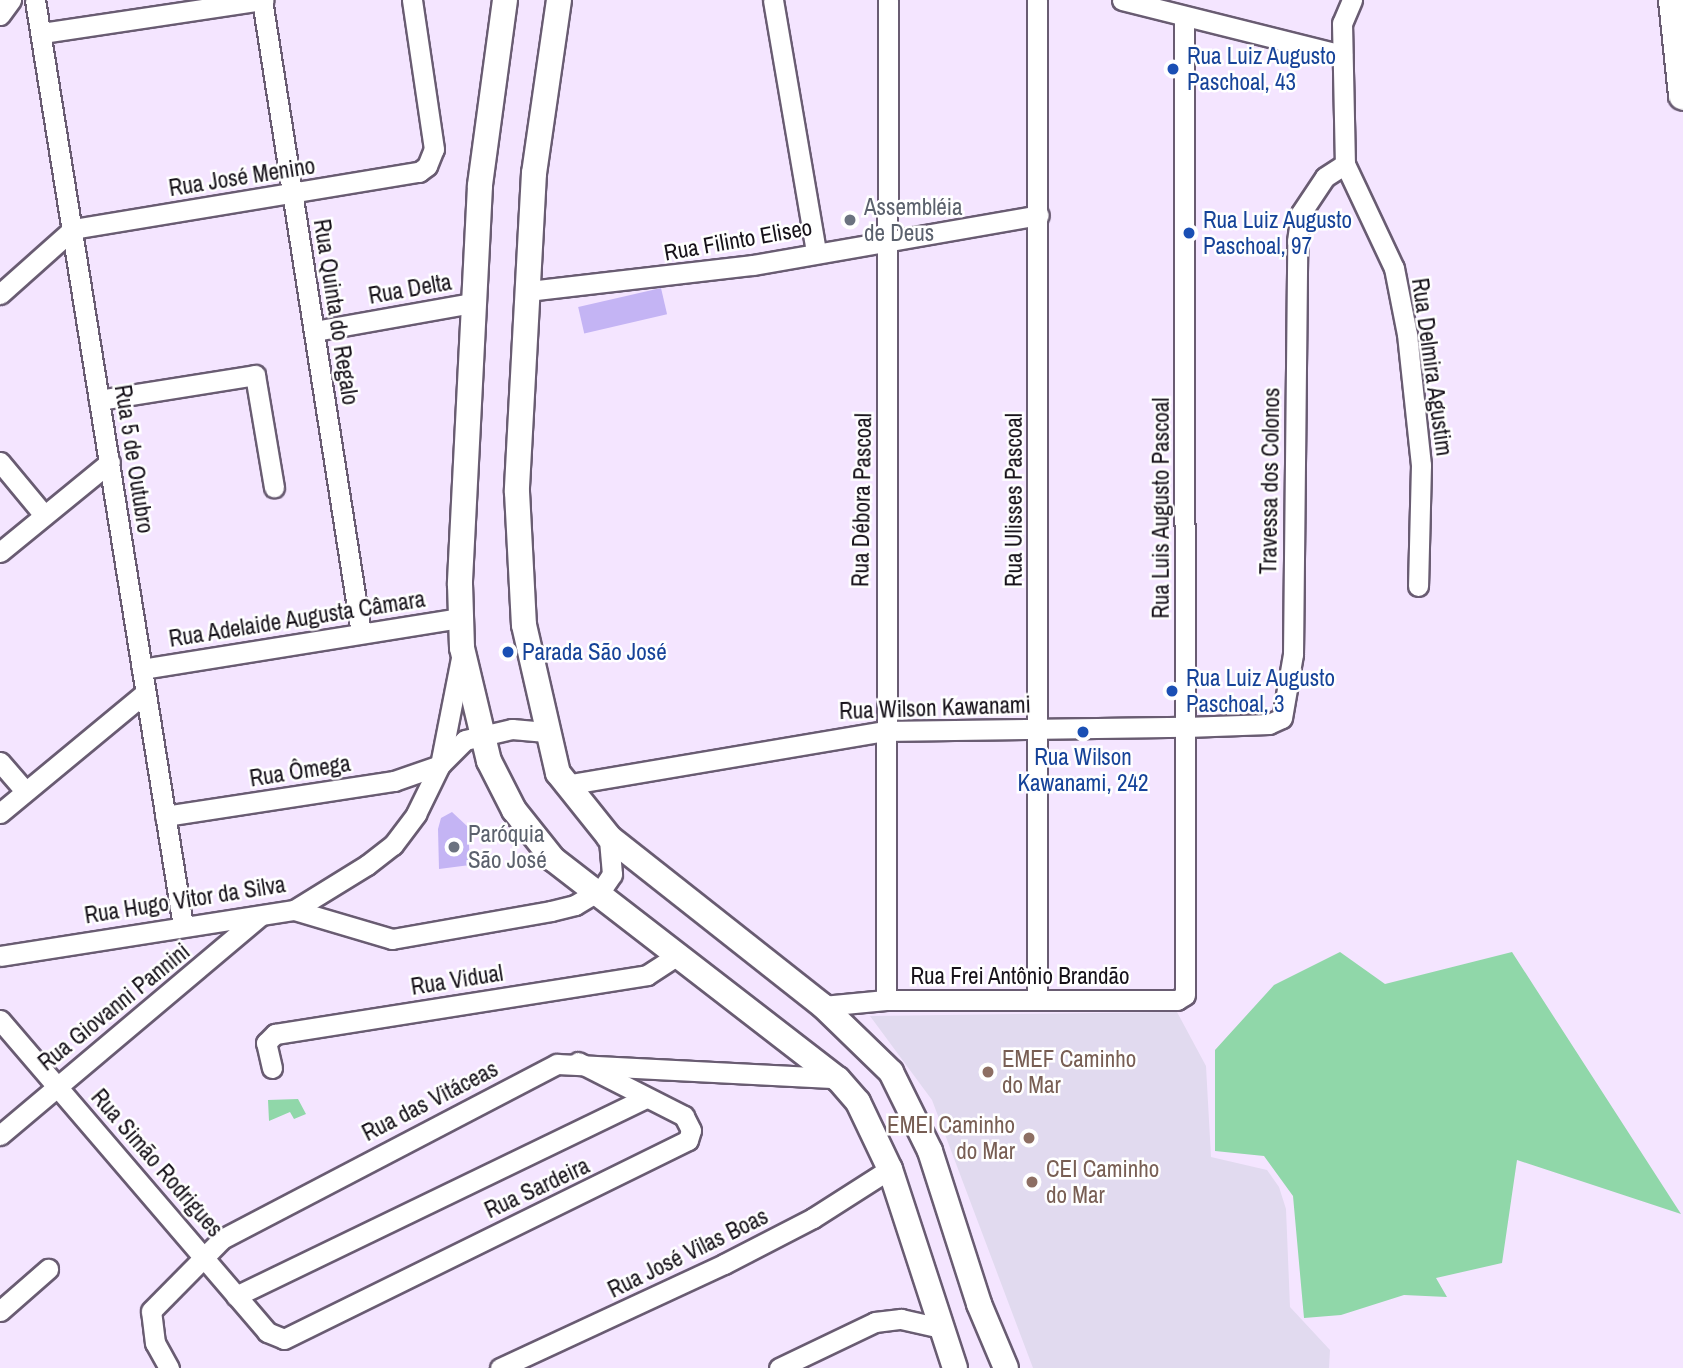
<!DOCTYPE html>
<html>
<head>
<meta charset="utf-8">
<style>
  body { margin:0 }
  #map { position:relative; width:1683px; height:1368px; overflow:hidden; background:#f4e5ff; font-family:"Archivo Narrow",sans-serif }
  div>[style] { position:absolute }
  .education>* { inset:0; background:#e1daef }
  .green>* { inset:0; background:#90d7a9 }
  .building>* { inset:0; background:#c4b4f4; transform-origin:0 0 }
  .roads { filter:drop-shadow(2px 0 #695c72) drop-shadow(-2px 0 #695c72) drop-shadow(0 2px #695c72) drop-shadow(0 -2px #695c72) }
  .minor>* { height:19px; margin:-9.5px; padding:0 9.5px; transform-origin:9.5px; border-radius:9.5px; background:#fff }
  .major>* { height:24px; margin:-12px; padding:0 12px; transform-origin:12px; border-radius:12px; background:#fff }
  .highway>* { height:28px; margin:-14px; padding:0 14px; transform-origin:14px; border-radius:14px; background:#fff }
  .dots>* { width:19px; height:19px; translate:-50% -50%; box-sizing:border-box; border:4px solid #fff; border-radius:50% }
  span { translate:-50% -50%; white-space:nowrap; text-align:center; line-height:1.15; -webkit-text-stroke:5px #fff; paint-order:stroke }
  .transit-label { font-size:23px; color:#164399 }
  .left { translate:0 -50%; text-align:left }
  .street-label { font-size:23px; color:#17121a }
  .worship-label { font-size:23px; color:#5b616d }
  .education-label { font-size:23px; color:#785e54 }
  .right { translate:-100% -50%; text-align:right }
</style>
</head>
<body>
<div id="map">
  <div class="education">
    <i style="clip-path:polygon(1177px 1012px,1206px 1066px,1211px 1157px,1267px 1170px,1279px 1187px,1286px 1209px,1290px 1307px,1330px 1350px,1329px 1368px,1033px 1368px,932px 1100px,870px 1016px)"></i>
  </div>
  <div class="green">
    <i style="clip-path:polygon(1340px 952px,1385px 984px,1512px 952px,1681px 1214px,1517px 1160px,1502px 1263px,1436px 1278px,1447px 1297px,1404px 1295px,1341px 1315px,1304px 1318px,1293px 1196px,1264px 1156px,1215px 1151px,1215px 1050px,1274px 985px)"></i>
    <i style="clip-path:polygon(298px 1099px,306px 1114px,294px 1119px,290px 1112px,269px 1121px,268px 1100px)"></i>
  </div>
  <div class="building">
    <i style="left:661px;top:288px;width:27px;height:85px;rotate:77deg"></i>
    <i style="clip-path:polygon(452px 812px,468px 827px,470px 865px,439px 869px,438px 829px,441px 818px)"></i>
  </div>
  <div class="roads">
    <div class="minor">
      <i style="left:35px;top:0;width:938px;rotate:80.92deg"></i>
      <i style="left:262px;top:0;width:641px;rotate:81.11deg"></i>
      <i style="left:773px;top:0;width:256px;rotate:80.3deg"></i>
      <i style="left:1122px;top:0;width:227px;rotate:14deg"></i>
      <i style="left:1352px;top:0;width:25px;rotate:113deg"></i>
      <i style="left:1342px;top:23px;width:141px;rotate:88.8deg"></i>
      <i style="left:1345px;top:164px;width:115px;rotate:64.8deg"></i>
      <i style="left:1394px;top:268px;width:67px;rotate:78.9deg"></i>
      <i style="left:1407px;top:334px;width:132px;rotate:83.9deg"></i>
      <i style="left:1421px;top:465px;width:121px;rotate:91.4deg"></i>
      <i style="left:0;top:15px;width:19px;rotate:-54deg"></i>
      <i style="left:42px;top:33px;width:224px;rotate:-8.5deg"></i>
      <i style="left:528px;top:291px;width:226px;rotate:-6.6deg"></i>
      <i style="left:753px;top:265px;width:290px;rotate:-9.9deg"></i>
      <i style="left:0;top:294px;width:98px;rotate:-41.7deg"></i>
      <i style="left:73px;top:229px;width:351px;rotate:-9.4deg"></i>
      <i style="left:419px;top:172px;width:10px;rotate:-37deg"></i>
      <i style="left:427px;top:166px;width:18px;rotate:-68deg"></i>
      <i style="left:434px;top:149px;width:151px;rotate:-98.4deg"></i>
      <i style="left:315px;top:331px;width:159px;rotate:-10.1deg"></i>
      <i style="left:99px;top:400px;width:158px;rotate:-9.1deg"></i>
      <i style="left:255px;top:375px;width:114px;rotate:80.4deg"></i>
      <i style="left:0;top:462px;width:69px;rotate:50.3deg"></i>
      <i style="left:0;top:552px;width:142px;rotate:-39.3deg"></i>
      <i style="left:142px;top:669px;width:321px;rotate:-9.1deg"></i>
      <i style="left:0;top:762px;width:37px;rotate:49deg"></i>
      <i style="left:565px;top:785px;width:323px;rotate:-9.6deg"></i>
      <i style="left:883px;top:731px;width:303px;rotate:-0.8deg"></i>
      <i style="left:1186px;top:727px;width:83px;rotate:-2.1deg"></i>
      <i style="left:1269px;top:724px;width:14px;rotate:-25deg"></i>
      <i style="left:1282px;top:718px;width:65px;rotate:-80.2deg"></i>
      <i style="left:1293px;top:654px;width:413px;rotate:-89.4deg"></i>
      <i style="left:1297px;top:241px;width:28px;rotate:-82deg"></i>
      <i style="left:1301px;top:213px;width:43px;rotate:-56.3deg"></i>
      <i style="left:1325px;top:177px;width:24px;rotate:-33deg"></i>
      <i style="left:0;top:813px;width:187px;rotate:-39.6deg"></i>
      <i style="left:165px;top:816px;width:232px;rotate:-8.7deg"></i>
      <i style="left:394px;top:781px;width:49px;rotate:-19.2deg"></i>
      <i style="left:440px;top:765px;width:35px;rotate:-45deg"></i>
      <i style="left:465px;top:740px;width:48px;rotate:-13.2deg"></i>
      <i style="left:512px;top:729px;width:34px;rotate:5deg"></i>
      <i style="left:294px;top:910px;width:102px;rotate:16.5deg"></i>
      <i style="left:392px;top:939px;width:161px;rotate:-10deg"></i>
      <i style="left:551px;top:911px;width:25px;rotate:-14deg"></i>
      <i style="left:575px;top:905px;width:31px;rotate:-31deg"></i>
      <i style="left:602px;top:889px;width:18px;rotate:-56deg"></i>
      <i style="left:612px;top:874px;width:37px;rotate:-95deg"></i>
      <i style="left:0;top:956px;width:298px;rotate:-8.9deg"></i>
      <i style="left:294px;top:910px;width:86px;rotate:-31.7deg"></i>
      <i style="left:367px;top:865px;width:33px;rotate:-38deg"></i>
      <i style="left:393px;top:845px;width:39px;rotate:-53deg"></i>
      <i style="left:416px;top:814px;width:55px;rotate:-63.9deg"></i>
      <i style="left:440px;top:765px;width:109px;rotate:-78.9deg"></i>
      <i style="left:886px;top:1000px;width:1000px;rotate:-89.89deg"></i>
      <i style="left:1037px;top:1000px;width:1000px;rotate:-90deg"></i>
      <i style="left:823px;top:1006px;width:63px;rotate:-5.4deg"></i>
      <i style="left:886px;top:1000px;width:291px"></i>
      <i style="left:1177px;top:1000px;width:9px;rotate:-32deg"></i>
      <i style="left:1185px;top:995px;width:978px;rotate:-90.06deg"></i>
      <i style="left:0;top:1020px;width:411px;rotate:49.4deg"></i>
      <i style="left:267px;top:1332px;width:18px;rotate:22deg"></i>
      <i style="left:284px;top:1339px;width:450px;rotate:-26.2deg"></i>
      <i style="left:688px;top:1140px;width:10px;rotate:-73deg"></i>
      <i style="left:691px;top:1130px;width:16px;rotate:-117deg"></i>
      <i style="left:684px;top:1116px;width:119px;rotate:-153deg"></i>
      <i style="left:272px;top:1068px;width:26px;rotate:-103deg"></i>
      <i style="left:266px;top:1043px;width:13px;rotate:-45deg"></i>
      <i style="left:275px;top:1034px;width:377px;rotate:-9deg"></i>
      <i style="left:647px;top:975px;width:37px;rotate:-33deg"></i>
      <i style="left:0;top:1135px;width:339px;rotate:-40.1deg"></i>
      <i style="left:236px;top:1296px;width:455px;rotate:-25.8deg"></i>
      <i style="left:0;top:1311px;width:64px;rotate:-41.2deg"></i>
      <i style="left:169px;top:1368px;width:29px;rotate:-119deg"></i>
      <i style="left:155px;top:1343px;width:32px;rotate:-97deg"></i>
      <i style="left:151px;top:1311px;width:101px;rotate:-45.4deg"></i>
      <i style="left:222px;top:1239px;width:378px;rotate:-27.6deg"></i>
      <i style="left:557px;top:1064px;width:280px;rotate:2.9deg"></i>
      <i style="left:500px;top:1368px;width:247px;rotate:-24.9deg"></i>
      <i style="left:724px;top:1264px;width:100px;rotate:-27.3deg"></i>
      <i style="left:813px;top:1218px;width:91px;rotate:-32.5deg"></i>
      <i style="left:779px;top:1368px;width:106px;rotate:-25.6deg"></i>
      <i style="left:875px;top:1322px;width:26px;rotate:-7deg"></i>
      <i style="left:901px;top:1319px;width:41px;rotate:12.7deg"></i>
    </div>
    <div class="major">
      <i style="left:505px;top:0;width:188px;rotate:97.7deg"></i>
      <i style="left:480px;top:186px;width:399px;rotate:92.9deg"></i>
      <i style="left:460px;top:584px;width:64px;rotate:88.2deg"></i>
      <i style="left:462px;top:648px;width:116px;rotate:76.6deg"></i>
      <i style="left:489px;top:761px;width:55px;rotate:63deg"></i>
      <i style="left:514px;top:810px;width:63px;rotate:51.5deg"></i>
      <i style="left:553px;top:859px;width:360px;rotate:37.7deg"></i>
      <i style="left:838px;top:1079px;width:30px;rotate:49deg"></i>
      <i style="left:858px;top:1102px;width:74px;rotate:64.5deg"></i>
      <i style="left:890px;top:1169px;width:209px;rotate:71.9deg"></i>
      <i style="left:559px;top:0;width:175px;rotate:98.2deg"></i>
      <i style="left:534px;top:173px;width:319px;rotate:93.1deg"></i>
      <i style="left:517px;top:492px;width:133px;rotate:87deg"></i>
      <i style="left:524px;top:625px;width:152px;rotate:77.1deg"></i>
      <i style="left:558px;top:773px;width:82px;rotate:51.4deg"></i>
      <i style="left:609px;top:837px;width:273px;rotate:38.3deg"></i>
      <i style="left:823px;top:1006px;width:95px;rotate:44.1deg"></i>
      <i style="left:891px;top:1072px;width:88px;rotate:63.7deg"></i>
      <i style="left:930px;top:1151px;width:161px;rotate:72.2deg"></i>
      <i style="left:979px;top:1304px;width:69px;rotate:67.1deg"></i>
    </div>
    <div class="highway">
      <i style="left:1673px;top:0;width:96px;rotate:84deg"></i>
    </div>
  </div>
  <div class="dots">
    <i style="left:1173px;top:69px;background:#1a4fb4"></i>
    <i style="left:850px;top:220px;background:#6b7280"></i>
    <i style="left:1189px;top:233px;background:#1a4fb4"></i>
    <i style="left:508px;top:652px;background:#1a4fb4"></i>
    <i style="left:1172px;top:691px;background:#1a4fb4"></i>
    <i style="left:1083px;top:732px;background:#1a4fb4"></i>
    <i style="left:454px;top:847px;background:#6b7280"></i>
    <i style="left:988px;top:1072px;background:#8d6e63"></i>
    <i style="left:1029px;top:1138px;background:#8d6e63"></i>
    <i style="left:1032px;top:1182px;background:#8d6e63"></i>
  </div>
  <div class="transit-label">
    <span class="left" style="left:1187px;top:69px">Rua Luiz Augusto<br>Paschoal, 43</span>
    <span class="left" style="left:1203px;top:233px">Rua Luiz Augusto<br>Paschoal, 97</span>
    <span class="left" style="left:522px;top:652px">Parada São José</span>
    <span class="left" style="left:1186px;top:691px">Rua Luiz Augusto<br>Paschoal, 3</span>
    <span style="left:1083px;top:770px">Rua Wilson<br>Kawanami, 242</span>
  </div>
  <div class="street-label">
    <span style="left:242px;top:177px;rotate:-9deg">Rua José Menino</span>
    <span style="left:738px;top:240px;rotate:-10deg">Rua Filinto Eliseo</span>
    <span style="left:410px;top:289px;rotate:-10deg">Rua Delta</span>
    <span style="left:336px;top:312px;rotate:81deg">Rua Quinta do Regalo</span>
    <span style="left:1432px;top:367px;rotate:82deg">Rua Delmira Agustim</span>
    <span style="left:134px;top:459px;rotate:81deg">Rua 5 de Outubro</span>
    <span style="left:1270px;top:481px;rotate:-89deg">Travessa dos Colonos</span>
    <span style="left:862px;top:500px;rotate:-89deg">Rua Débora Pascoal</span>
    <span style="left:1014px;top:500px;rotate:-90deg">Rua Ulisses Pascoal</span>
    <span style="left:1161px;top:508px;rotate:-90deg">Rua Luis Augusto Pascoal</span>
    <span style="left:297px;top:619px;rotate:-9deg">Rua Adelaide Augusta Câmara</span>
    <span style="left:935px;top:708px;rotate:-2deg">Rua Wilson Kawanami</span>
    <span style="left:300px;top:771px;rotate:-9deg">Rua Ômega</span>
    <span style="left:185px;top:900px;rotate:-9deg">Rua Hugo Vitor da Silva</span>
    <span style="left:1020px;top:976px">Rua Frei Antônio Brandão</span>
    <span style="left:457px;top:980px;rotate:-9deg">Rua Vidual</span>
    <span style="left:114px;top:1007px;rotate:-39deg">Rua Giovanni Pannini</span>
    <span style="left:430px;top:1101px;rotate:-27deg">Rua das Vitáceas</span>
    <span style="left:157px;top:1163px;rotate:49deg">Rua Simão Rodrigues</span>
    <span style="left:537px;top:1188px;rotate:-25deg">Rua Sardeira</span>
    <span style="left:688px;top:1253px;rotate:-26deg">Rua José Vilas Boas</span>
  </div>
  <div class="worship-label">
    <span class="left" style="left:864px;top:220px">Assembléia<br>de Deus</span>
    <span class="left" style="left:468px;top:847px">Paróquia<br>São José</span>
  </div>
  <div class="education-label">
    <span class="left" style="left:1002px;top:1072px">EMEF Caminho<br>do Mar</span>
    <span class="right" style="left:1015px;top:1138px">EMEI Caminho<br>do Mar</span>
    <span class="left" style="left:1046px;top:1182px">CEI Caminho<br>do Mar</span>
  </div>
</div>
</body>
</html>
